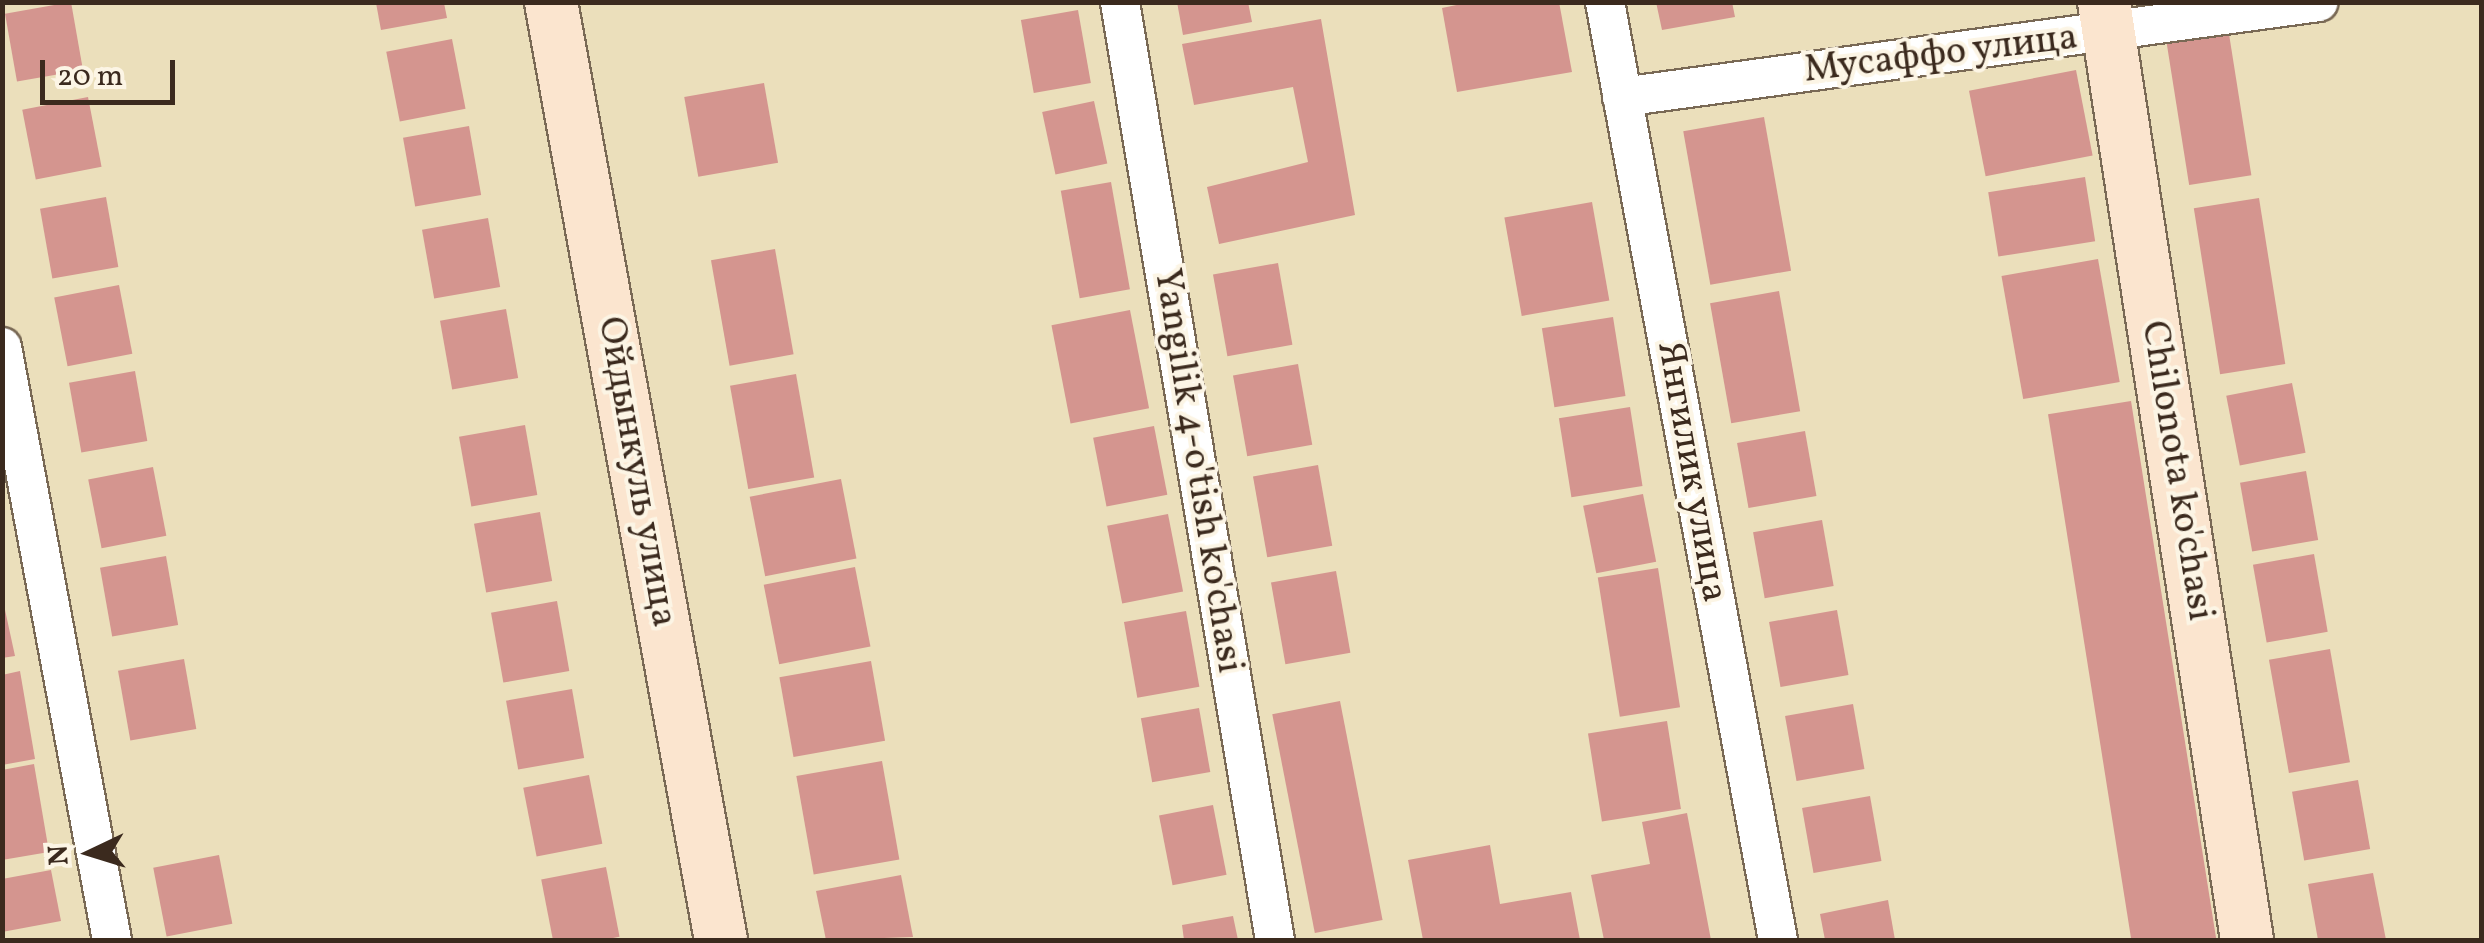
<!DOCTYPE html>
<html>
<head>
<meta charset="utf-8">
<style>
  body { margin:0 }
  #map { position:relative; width:2484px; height:943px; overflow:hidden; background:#ebdfbb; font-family:Vollkorn,serif }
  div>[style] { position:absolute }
  .building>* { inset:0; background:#d4958f; transform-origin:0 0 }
  .roads { filter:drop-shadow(2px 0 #796955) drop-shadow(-2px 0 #796955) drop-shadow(0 2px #796955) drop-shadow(0 -2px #796955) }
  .street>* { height:38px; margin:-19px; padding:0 19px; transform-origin:19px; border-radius:19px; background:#fff }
  .secondary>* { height:52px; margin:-26px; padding:0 26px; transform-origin:26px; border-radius:26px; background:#fbe5cf }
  span { translate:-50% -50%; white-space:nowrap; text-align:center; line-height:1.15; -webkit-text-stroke:8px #fcf5e5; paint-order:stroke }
  .street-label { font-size:38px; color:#3b2a1e }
  .frame { position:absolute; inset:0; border:5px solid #3b2a1e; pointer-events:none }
  .north { position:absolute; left:40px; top:803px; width:100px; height:100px; -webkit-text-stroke:8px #fcf5e5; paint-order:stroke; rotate:266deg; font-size:28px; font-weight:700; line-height:40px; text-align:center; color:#3b2a1e }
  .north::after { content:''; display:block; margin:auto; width:35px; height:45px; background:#3b2a1e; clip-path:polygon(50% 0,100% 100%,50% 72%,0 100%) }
  .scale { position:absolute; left:40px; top:60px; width:135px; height:45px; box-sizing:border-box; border:5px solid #3b2a1e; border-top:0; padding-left:12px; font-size:30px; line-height:35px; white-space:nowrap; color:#3b2a1e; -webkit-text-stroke:8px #fcf5e5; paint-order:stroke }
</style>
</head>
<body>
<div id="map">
  <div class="building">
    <i style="left:71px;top:2px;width:69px;height:67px;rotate:80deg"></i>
    <i style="clip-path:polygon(1177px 2px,1248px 2px,1252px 22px,1183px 35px)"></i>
    <i style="clip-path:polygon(1471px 2px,1559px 2px,1572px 72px,1457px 92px,1442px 8px)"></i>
    <i style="clip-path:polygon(1656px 2px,1732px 2px,1735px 17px,1662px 30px)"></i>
    <i style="clip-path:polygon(376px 3px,444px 3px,447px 18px,381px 30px)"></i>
    <i style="left:1078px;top:10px;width:74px;height:58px;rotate:80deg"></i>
    <i style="clip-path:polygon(1321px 19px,1355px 215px,1219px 244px,1207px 187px,1308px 162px,1293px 87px,1194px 105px,1182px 44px)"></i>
    <i style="left:2229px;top:34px;width:143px;height:63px;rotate:81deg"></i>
    <i style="left:452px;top:39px;width:71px;height:67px;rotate:79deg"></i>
    <i style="left:2076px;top:70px;width:87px;height:109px;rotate:79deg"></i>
    <i style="left:764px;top:83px;width:81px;height:81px;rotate:80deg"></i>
    <i style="left:88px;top:97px;width:71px;height:67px;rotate:79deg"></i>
    <i style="left:1094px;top:101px;width:64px;height:53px;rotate:78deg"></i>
    <i style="left:1764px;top:117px;width:156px;height:82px;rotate:80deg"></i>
    <i style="left:469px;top:126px;width:70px;height:67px;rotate:80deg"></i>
    <i style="left:2085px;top:177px;width:65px;height:98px;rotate:81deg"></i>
    <i style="left:1111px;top:182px;width:109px;height:51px;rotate:80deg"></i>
    <i style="left:106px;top:197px;width:71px;height:67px;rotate:80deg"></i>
    <i style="left:2259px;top:198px;width:168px;height:66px;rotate:81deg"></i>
    <i style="left:1592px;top:202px;width:100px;height:89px;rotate:80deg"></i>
    <i style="left:488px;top:218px;width:70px;height:67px;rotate:80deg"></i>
    <i style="left:775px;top:249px;width:107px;height:65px;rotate:80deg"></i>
    <i style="left:2098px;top:259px;width:125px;height:98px;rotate:80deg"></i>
    <i style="left:1278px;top:263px;width:83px;height:66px;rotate:80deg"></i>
    <i style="left:119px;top:285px;width:70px;height:66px;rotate:79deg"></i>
    <i style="left:1779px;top:291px;width:122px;height:70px;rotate:80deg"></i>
    <i style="left:506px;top:309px;width:70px;height:67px;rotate:80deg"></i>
    <i style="left:1130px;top:310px;width:100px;height:80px;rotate:79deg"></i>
    <i style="left:1613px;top:317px;width:80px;height:72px;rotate:81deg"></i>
    <i style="left:1298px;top:364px;width:82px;height:66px;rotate:80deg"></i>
    <i style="left:135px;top:371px;width:71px;height:67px;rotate:80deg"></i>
    <i style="left:796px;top:374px;width:105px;height:67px;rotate:80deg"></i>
    <i style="left:2292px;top:383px;width:71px;height:67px;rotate:79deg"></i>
    <i style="left:2131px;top:401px;width:546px;height:84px;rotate:81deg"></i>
    <i style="left:1630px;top:407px;width:80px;height:72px;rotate:81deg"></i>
    <i style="left:525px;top:425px;width:71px;height:67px;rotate:80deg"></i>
    <i style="left:1154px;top:426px;width:70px;height:62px;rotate:79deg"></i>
    <i style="left:1805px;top:431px;width:66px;height:69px;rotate:80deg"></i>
    <i style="left:1318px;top:465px;width:82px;height:66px;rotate:80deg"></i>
    <i style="left:153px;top:467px;width:70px;height:66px;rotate:79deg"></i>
    <i style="left:2306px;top:471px;width:70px;height:67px;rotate:80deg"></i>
    <i style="left:841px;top:479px;width:81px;height:93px;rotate:79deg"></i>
    <i style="left:1643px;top:494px;width:69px;height:61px;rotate:79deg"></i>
    <i style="left:540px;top:512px;width:70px;height:67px;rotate:80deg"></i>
    <i style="left:1168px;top:514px;width:79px;height:62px;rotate:79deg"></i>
    <i style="left:1822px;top:520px;width:67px;height:70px;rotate:80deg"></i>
    <i style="left:2314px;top:554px;width:79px;height:62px;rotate:80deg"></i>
    <i style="left:166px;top:556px;width:70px;height:67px;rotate:80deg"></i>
    <i style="left:855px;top:567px;width:81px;height:93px;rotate:79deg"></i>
    <i style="left:1658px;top:568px;width:141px;height:61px;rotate:81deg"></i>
    <i style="left:1336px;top:571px;width:83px;height:66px;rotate:80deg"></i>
    <i style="clip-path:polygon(2px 596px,15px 656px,2px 658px)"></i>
    <i style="left:557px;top:601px;width:71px;height:67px;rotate:80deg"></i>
    <i style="left:1837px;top:610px;width:66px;height:69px;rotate:80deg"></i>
    <i style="left:1186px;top:611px;width:77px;height:63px;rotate:80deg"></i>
    <i style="left:2330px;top:649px;width:115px;height:62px;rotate:80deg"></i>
    <i style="left:184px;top:659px;width:71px;height:67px;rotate:80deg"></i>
    <i style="left:871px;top:661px;width:81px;height:93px;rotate:80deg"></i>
    <i style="clip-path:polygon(20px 671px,35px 759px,2px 765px,2px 675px)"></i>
    <i style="left:572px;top:689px;width:70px;height:67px;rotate:80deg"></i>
    <i style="left:1340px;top:701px;width:223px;height:69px;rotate:79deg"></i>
    <i style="left:1853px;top:704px;width:66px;height:69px;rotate:80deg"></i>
    <i style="left:1199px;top:708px;width:65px;height:59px;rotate:80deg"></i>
    <i style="left:1667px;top:721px;width:89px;height:80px;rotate:81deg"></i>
    <i style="left:882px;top:761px;width:100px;height:87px;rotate:80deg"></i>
    <i style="clip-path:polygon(34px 764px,49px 852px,2px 860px,2px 770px)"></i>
    <i style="left:589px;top:775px;width:70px;height:67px;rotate:79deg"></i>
    <i style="left:2358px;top:780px;width:70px;height:67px;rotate:80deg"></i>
    <i style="left:1870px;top:796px;width:66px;height:69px;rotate:80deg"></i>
    <i style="left:1213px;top:805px;width:71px;height:55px;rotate:79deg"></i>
    <i style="clip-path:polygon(1687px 813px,1711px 940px,1604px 940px,1591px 875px,1650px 864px,1642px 822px)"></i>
    <i style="clip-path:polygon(1490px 845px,1500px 904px,1571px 892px,1580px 940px,1423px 940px,1408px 860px)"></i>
    <i style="left:219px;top:855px;width:70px;height:67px;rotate:79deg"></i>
    <i style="left:606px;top:867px;width:71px;height:66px;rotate:79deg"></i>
    <i style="clip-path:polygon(51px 870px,61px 921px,2px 932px,2px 879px)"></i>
    <i style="clip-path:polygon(2373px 873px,2386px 940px,2318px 940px,2308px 884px)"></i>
    <i style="clip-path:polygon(901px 875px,913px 937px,826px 940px,816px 891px)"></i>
    <i style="clip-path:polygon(1888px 900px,1895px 940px,1825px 940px,1820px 914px)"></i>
    <i style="clip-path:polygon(1233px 916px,1238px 940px,1184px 940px,1182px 925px)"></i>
  </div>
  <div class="roads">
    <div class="street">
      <i style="left:1120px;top:2px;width:951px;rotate:80.62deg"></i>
      <i style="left:1605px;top:2px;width:954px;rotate:79.55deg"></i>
      <i style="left:1622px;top:97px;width:703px;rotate:-7.76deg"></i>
      <i style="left:2px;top:347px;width:603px;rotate:79.49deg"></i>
    </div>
    <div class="secondary">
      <i style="left:551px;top:2px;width:953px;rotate:79.73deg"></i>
      <i style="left:2104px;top:2px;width:949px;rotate:81.33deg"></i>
    </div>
  </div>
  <div class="street-label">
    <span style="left:1941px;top:55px;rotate:-7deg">Мусаффо улица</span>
    <span style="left:1197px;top:471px;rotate:81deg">Yangilik 4-o'tish ko'chasi</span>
    <span style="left:2176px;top:471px;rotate:81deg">Chilonota ko'chasi</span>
    <span style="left:636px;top:472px;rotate:80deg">Ойдынкуль улица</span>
    <span style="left:1691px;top:472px;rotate:80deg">Янгилик улица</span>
  </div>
  <div class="frame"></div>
  <div class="north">N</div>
  <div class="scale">20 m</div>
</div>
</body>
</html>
